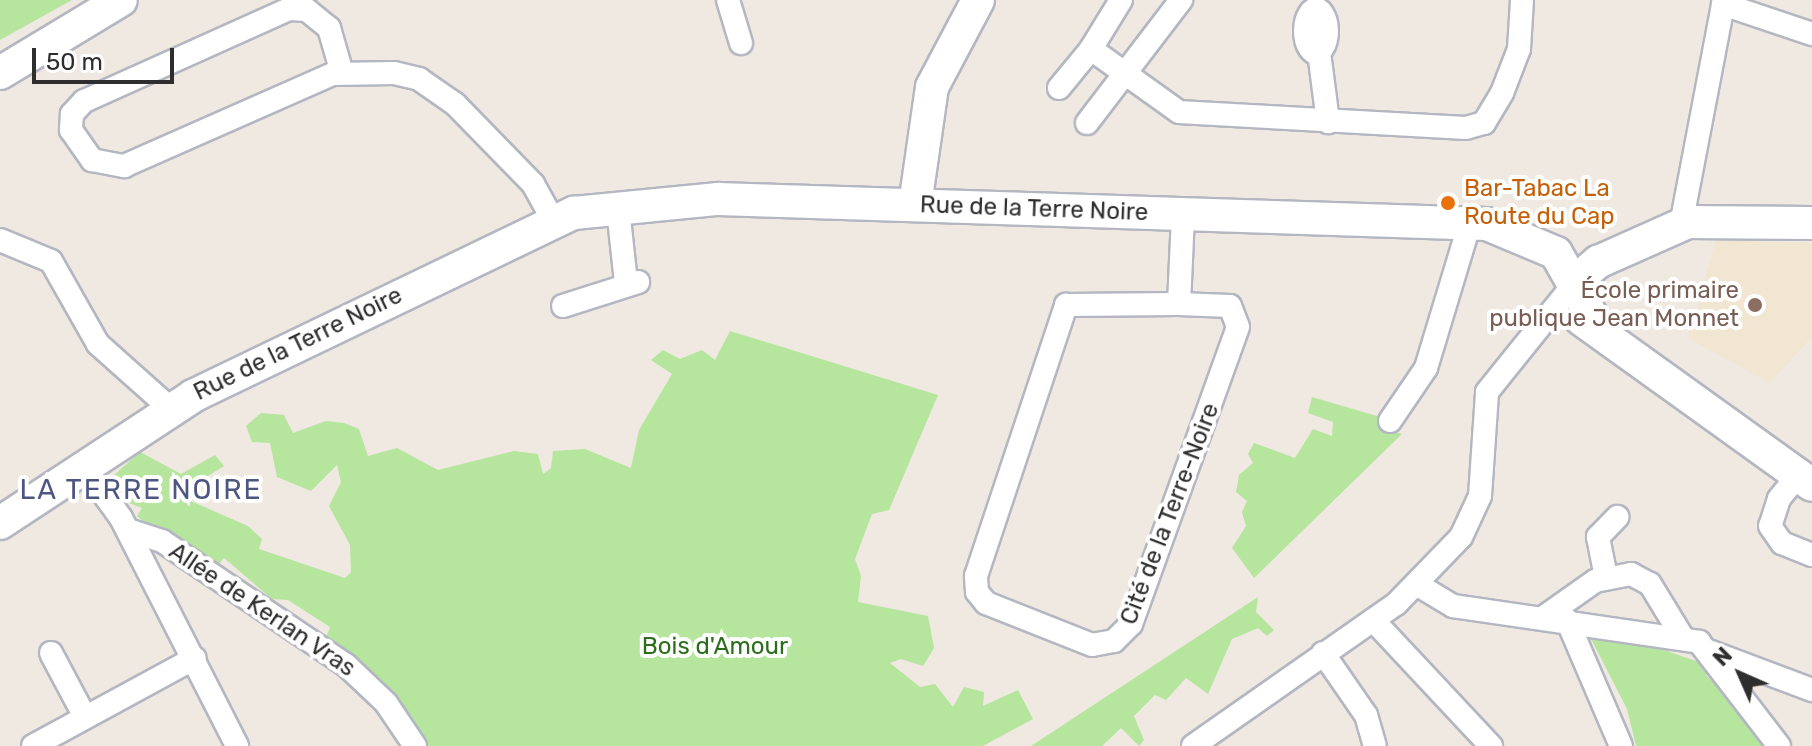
<!DOCTYPE html>
<html>
<head>
<meta charset="utf-8">
<style>
  body { margin:0 }
  #map { position:relative; width:1812px; height:746px; overflow:hidden; background:#efe9e1; font-family:Rubik,sans-serif }
  div>[style] { position:absolute }
  .education>* { inset:0; background:#f0e6d1 }
  .green>* { inset:0; background:#b6e59e }
  .roads { filter:drop-shadow(2px 0 #b4b7c1) drop-shadow(-2px 0 #b4b7c1) drop-shadow(0 2px #b4b7c1) drop-shadow(0 -2px #b4b7c1) }
  .street>* { height:22px; margin:-11px; padding:0 11px; transform-origin:11px; border-radius:11px; background:#fff }
  .street>.ring { margin:-11px; padding:0; box-sizing:content-box; background:none; border:22px solid #fff; border-radius:50% }
  .secondary>* { height:32px; margin:-16px; padding:0 16px; transform-origin:16px; border-radius:16px; background:#fff }
  .dots>* { width:22px; height:22px; translate:-50% -50%; box-sizing:border-box; border:4px solid #fff; border-radius:50% }
  span { translate:-50% -50%; white-space:nowrap; text-align:center; line-height:1.15; -webkit-text-stroke:8px #fff; paint-order:stroke }
  .food-label { font-size:24px; color:#c56008 }
  .left { translate:0 -50%; text-align:left }
  .street-label { font-size:24px; color:#2e2e2e }
  .education-label { font-size:24px; color:#785e54 }
  .right { translate:-100% -50%; text-align:right }
  .park-label { font-size:24px; color:#2c6e1b }
  .quarter-label { font-size:28px; color:#4d5680; letter-spacing:2px }
  .north { position:absolute; left:1700px; top:634px; width:80px; height:80px; -webkit-text-stroke:6px #fff; paint-order:stroke; rotate:315deg; font-size:22px; font-weight:700; line-height:32px; text-align:center; color:#2e2e2e }
  .north::after { content:''; display:block; margin:auto; width:28px; height:36px; background:#2e2e2e; clip-path:polygon(50% 0,100% 100%,50% 72%,0 100%) }
  .scale { position:absolute; left:32px; top:48px; width:142px; height:36px; box-sizing:border-box; border:4px solid #2e2e2e; border-top:0; padding-left:10px; font-size:24px; line-height:28px; white-space:nowrap; color:#2e2e2e; -webkit-text-stroke:6px #fff; paint-order:stroke }
</style>
</head>
<body>
<div id="map">
  <div class="education">
    <i style="clip-path:polygon(1716px 240px,1812px 243px,1812px 337px,1770px 383px,1688px 338px)"></i>
  </div>
  <div class="green">
    <i style="clip-path:polygon(0 0,72px 0,0 40px)"></i>
    <i style="clip-path:polygon(730px 331px,938px 395px,889px 510px,872px 514px,855px 559px,861px 576px,858px 602px,928px 616px,934px 648px,923px 666px,901px 659px,890px 663px,920px 687px,935px 684px,953px 707px,964px 687px,984px 692px,983px 706px,1018px 690px,1033px 719px,983px 746px,428px 746px,325px 640px,330px 627px,288px 600px,272px 599px,224px 558px,219px 564px,205px 560px,144px 522px,137px 516px,142px 508px,111px 496px,106px 482px,140px 452px,181px 474px,215px 455px,224px 466px,177px 495px,248px 526px,262px 539px,259px 549px,345px 578px,351px 572px,350px 545px,329px 506px,341px 482px,337px 465px,311px 491px,277px 477px,270px 443px,252px 442px,246px 426px,261px 413px,284px 415px,293px 433px,326px 421px,344px 423px,359px 429px,368px 456px,397px 448px,438px 470px,514px 451px,538px 454px,543px 474px,551px 468px,553px 451px,585px 449px,631px 468px,639px 430px,672px 374px,651px 360px,663px 350px,680px 359px,702px 350px,715px 360px)"></i>
    <i style="clip-path:polygon(1312px 397px,1377px 416px,1382px 428px,1402px 434px,1254px 578px,1232px 548px,1246px 526px,1242px 512px,1247px 501px,1236px 492px,1239px 475px,1253px 463px,1248px 454px,1254px 443px,1295px 458px,1313px 429px,1332px 436px,1333px 422px,1308px 413px)"></i>
    <i style="clip-path:polygon(1258px 597px,1256px 612px,1274px 630px,1267px 636px,1258px 628px,1232px 639px,1208px 694px,1186px 678px,1166px 700px,1155px 695px,1134px 716px,1144px 740px,1139px 746px,1121px 728px,1102px 746px,1031px 746px)"></i>
    <i style="clip-path:polygon(1615px 633px,1713px 667px,1706px 675px,1771px 746px,1636px 746px,1627px 709px,1589px 635px)"></i>
  </div>
  <div class="roads">
    <div class="street">
      <i style="left:728px;top:0;width:45px;rotate:73.2deg"></i>
      <i style="left:1121px;top:0;width:57px;rotate:121.5deg"></i>
      <i style="left:1091px;top:49px;width:108px;rotate:35.6deg"></i>
      <i style="left:1179px;top:112px;width:287px;rotate:3.2deg"></i>
      <i style="left:1466px;top:128px;width:19px;rotate:-16deg"></i>
      <i style="left:1484px;top:123px;width:35px;rotate:-59deg"></i>
      <i style="left:1502px;top:93px;width:47px;rotate:-68.9deg"></i>
      <i style="left:1519px;top:49px;width:49px;rotate:-86.5deg"></i>
      <i style="left:1723px;top:4px;width:94px;rotate:18.6deg"></i>
      <i class="ring" style="left:1305px;top:9px;width:-2px;height:-2px"></i>
      <i style="left:1316px;top:29px;width:94px;rotate:82.6deg"></i>
      <i style="left:342px;top:73px;width:47px;rotate:-106.1deg"></i>
      <i style="left:329px;top:28px;width:28px;rotate:-141deg"></i>
      <i style="left:307px;top:10px;width:18px;rotate:-177deg"></i>
      <i style="left:289px;top:9px;width:225px;rotate:155.8deg"></i>
      <i style="left:84px;top:101px;width:18px;rotate:133deg"></i>
      <i style="left:72px;top:114px;width:16px;rotate:94deg"></i>
      <i style="left:71px;top:130px;width:37px;rotate:55deg"></i>
      <i style="left:92px;top:160px;width:33px;rotate:11deg"></i>
      <i style="left:124px;top:166px;width:228px;rotate:-23.8deg"></i>
      <i style="left:333px;top:74px;width:61px;rotate:-0.9deg"></i>
      <i style="left:394px;top:73px;width:26px;rotate:13deg"></i>
      <i style="left:419px;top:79px;width:44px;rotate:34.8deg"></i>
      <i style="left:455px;top:104px;width:112px;rotate:45.7deg"></i>
      <i style="left:533px;top:184px;width:41px;rotate:60.9deg"></i>
      <i style="left:1059px;top:88px;width:50px;rotate:-50.6deg"></i>
      <i style="left:1087px;top:123px;width:155px;rotate:-52.6deg"></i>
      <i style="left:618px;top:209px;width:74px;rotate:83.8deg"></i>
      <i style="left:1681px;top:225px;width:229px;rotate:-79.2deg"></i>
      <i style="left:0;top:240px;width:55px;rotate:22.4deg"></i>
      <i style="left:51px;top:261px;width:95px;rotate:60.5deg"></i>
      <i style="left:98px;top:344px;width:98px;rotate:41.7deg"></i>
      <i style="left:1179px;top:304px;width:51px;rotate:2.2deg"></i>
      <i style="left:1230px;top:306px;width:22px;rotate:69deg"></i>
      <i style="left:1238px;top:327px;width:316px;rotate:109.8deg"></i>
      <i style="left:1131px;top:624px;width:24px;rotate:135deg"></i>
      <i style="left:1114px;top:641px;width:22px;rotate:170deg"></i>
      <i style="left:1092px;top:645px;width:114px;rotate:-158.4deg"></i>
      <i style="left:986px;top:603px;width:14px;rotate:-129deg"></i>
      <i style="left:977px;top:592px;width:16px;rotate:-94deg"></i>
      <i style="left:976px;top:576px;width:286px;rotate:-71.6deg"></i>
      <i style="left:1066px;top:305px;width:113px;rotate:-0.5deg"></i>
      <i style="left:1179px;top:304px;width:89px;rotate:-87.4deg"></i>
      <i style="left:563px;top:306px;width:79px;rotate:-17.7deg"></i>
      <i style="left:1390px;top:421px;width:64px;rotate:-55.8deg"></i>
      <i style="left:1426px;top:368px;width:142px;rotate:-73.2deg"></i>
      <i style="left:84px;top:467px;width:63px;rotate:54deg"></i>
      <i style="left:121px;top:518px;width:256px;rotate:63deg"></i>
      <i style="left:1799px;top:474px;width:32px;rotate:129deg"></i>
      <i style="left:1779px;top:499px;width:28px;rotate:108deg"></i>
      <i style="left:1770px;top:526px;width:21px;rotate:55deg"></i>
      <i style="left:1782px;top:543px;width:32px;rotate:22deg"></i>
      <i style="left:128px;top:530px;width:36px;rotate:18deg"></i>
      <i style="left:162px;top:541px;width:222px;rotate:34deg"></i>
      <i style="left:346px;top:665px;width:55px;rotate:43.5deg"></i>
      <i style="left:386px;top:703px;width:52px;rotate:56deg"></i>
      <i style="left:1606px;top:577px;width:41px;rotate:-101.3deg"></i>
      <i style="left:1598px;top:537px;width:28px;rotate:-46deg"></i>
      <i style="left:1418px;top:585px;width:41px;rotate:31deg"></i>
      <i style="left:1453px;top:606px;width:249px;rotate:8.3deg"></i>
      <i style="left:1699px;top:642px;width:131px;rotate:52.4deg"></i>
      <i style="left:1544px;top:617px;width:62px;rotate:-35.2deg"></i>
      <i style="left:1595px;top:581px;width:37px;rotate:-11deg"></i>
      <i style="left:1631px;top:574px;width:21px;rotate:28deg"></i>
      <i style="left:1650px;top:584px;width:63px;rotate:58.6deg"></i>
      <i style="left:1373px;top:620px;width:173px;rotate:46.9deg"></i>
      <i style="left:1567px;top:620px;width:137px;rotate:66.8deg"></i>
      <i style="left:1711px;top:652px;width:108px;rotate:20.6deg"></i>
      <i style="left:51px;top:653px;width:72px;rotate:62deg"></i>
      <i style="left:1323px;top:653px;width:75px;rotate:55.3deg"></i>
      <i style="left:1366px;top:715px;width:32px;rotate:74deg"></i>
      <i style="left:33px;top:746px;width:184px;rotate:-28.5deg"></i>
      <i style="left:1193px;top:746px;width:248px;rotate:-35deg"></i>
      <i style="left:1396px;top:604px;width:93px;rotate:-45.9deg"></i>
      <i style="left:1461px;top:537px;width:45px;rotate:-65.1deg"></i>
      <i style="left:1480px;top:496px;width:104px;rotate:-86.1deg"></i>
      <i style="left:1487px;top:392px;width:144px;rotate:-51.2deg"></i>
    </div>
    <div class="secondary">
      <i style="left:0;top:73px;width:141px;rotate:-31.1deg"></i>
      <i style="left:915px;top:205px;width:119px;rotate:-81.8deg"></i>
      <i style="left:932px;top:87px;width:98px;rotate:-62.1deg"></i>
      <i style="left:1577px;top:280px;width:28px;rotate:-41deg"></i>
      <i style="left:1598px;top:262px;width:98px;rotate:-24deg"></i>
      <i style="left:1688px;top:222px;width:124px;rotate:0.5deg"></i>
      <i style="left:1581px;top:319px;width:284px;rotate:35.7deg"></i>
      <i style="left:0;top:523px;width:231px;rotate:-33.3deg"></i>
      <i style="left:193px;top:396px;width:423px;rotate:-25.7deg"></i>
      <i style="left:574px;top:213px;width:145px;rotate:-5.6deg"></i>
      <i style="left:718px;top:199px;width:769px;rotate:1.86deg"></i>
      <i style="left:1487px;top:224px;width:75px;rotate:22.8deg"></i>
      <i style="left:1556px;top:253px;width:87px;rotate:60.5deg"></i>
    </div>
  </div>
  <div class="dots">
    <i style="left:1448px;top:203px;background:#e8710a"></i>
    <i style="left:1755px;top:305px;background:#8d6e63"></i>
  </div>
  <div class="food-label">
    <span class="left" style="left:1464px;top:203px">Bar-Tabac La<br>Route du Cap</span>
  </div>
  <div class="street-label">
    <span style="left:1034px;top:209px;rotate:2deg">Rue de la Terre Noire</span>
    <span style="left:298px;top:344px;rotate:-26deg">Rue de la Terre Noire</span>
    <span style="left:1170px;top:514px;rotate:-69deg">Cité de la Terre-Noire</span>
    <span style="left:262px;top:610px;rotate:34deg">Allée de Kerlan Vras</span>
  </div>
  <div class="education-label">
    <span class="right" style="left:1739px;top:305px">École primaire<br>publique Jean Monnet</span>
  </div>
  <div class="park-label">
    <span style="left:715px;top:647px">Bois d'Amour</span>
  </div>
  <div class="quarter-label">
    <span style="left:141px;top:490px">LA TERRE NOIRE</span>
  </div>
  <div class="north">N</div>
  <div class="scale">50 m</div>
</div>
</body>
</html>
